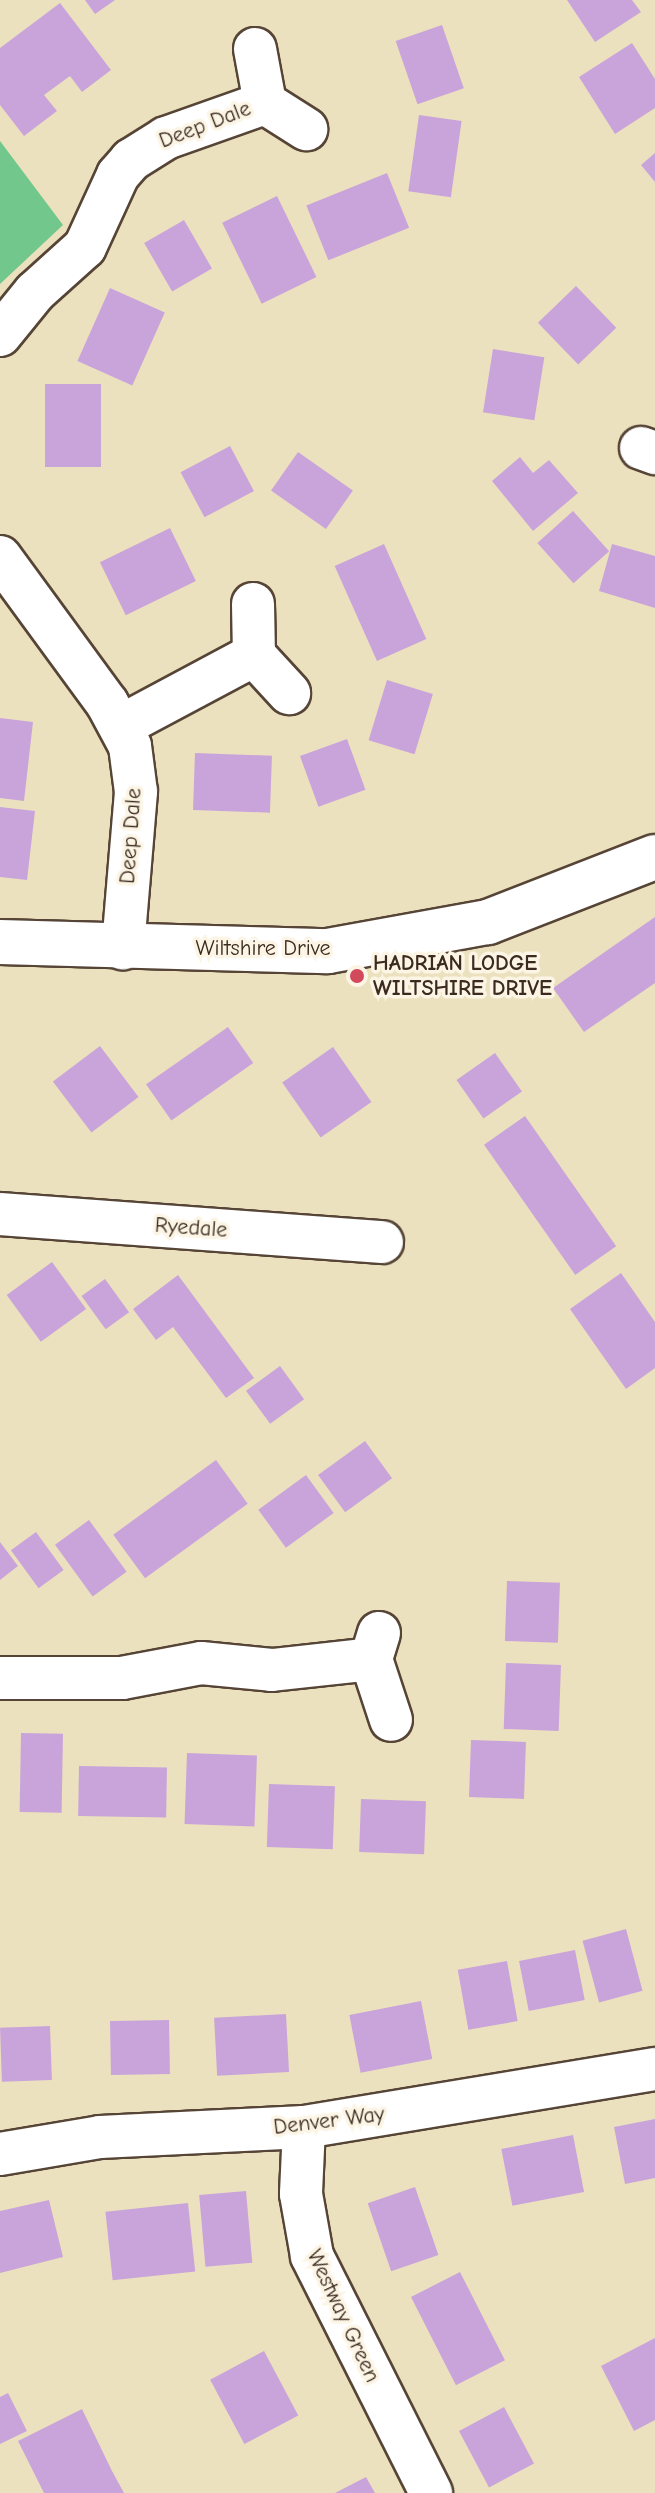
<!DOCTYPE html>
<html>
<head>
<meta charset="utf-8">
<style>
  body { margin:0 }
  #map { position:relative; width:655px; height:2493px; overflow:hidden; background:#ece1be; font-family:"Comic Neue",sans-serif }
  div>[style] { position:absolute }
  .green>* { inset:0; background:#71c78c }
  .building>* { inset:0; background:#c9a4db; transform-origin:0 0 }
  .roads { filter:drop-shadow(2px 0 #564536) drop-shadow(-2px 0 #564536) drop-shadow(0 2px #564536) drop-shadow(0 -2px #564536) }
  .minor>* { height:42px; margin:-21px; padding:0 21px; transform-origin:21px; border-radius:21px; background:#fff }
  .tertiary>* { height:44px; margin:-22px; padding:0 22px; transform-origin:22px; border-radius:22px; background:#fff }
  .dots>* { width:22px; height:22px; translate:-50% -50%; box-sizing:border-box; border:4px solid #fcf5e5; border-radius:50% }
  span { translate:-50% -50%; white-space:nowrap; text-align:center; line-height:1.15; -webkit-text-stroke:7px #fcf5e5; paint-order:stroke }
  .street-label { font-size:22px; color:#3b2a1e }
  .poi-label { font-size:22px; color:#3b2a1e; font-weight:700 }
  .left { translate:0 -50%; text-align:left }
</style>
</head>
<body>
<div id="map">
  <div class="green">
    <i style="clip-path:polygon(0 141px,63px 225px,0 284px)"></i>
  </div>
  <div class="building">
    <i style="clip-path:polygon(85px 0,115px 0,95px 14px)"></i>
    <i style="clip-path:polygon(567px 0,632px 0,641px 12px,595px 42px)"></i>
    <i style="clip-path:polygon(60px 3px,111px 70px,82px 92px,70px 76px,44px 95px,57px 111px,24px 136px,0 105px,0 48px)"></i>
    <i style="left:442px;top:25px;width:67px;height:49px;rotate:71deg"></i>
    <i style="clip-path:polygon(632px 43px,655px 79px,655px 108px,615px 134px,579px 77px)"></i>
    <i style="left:419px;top:115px;width:43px;height:77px;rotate:8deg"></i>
    <i style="clip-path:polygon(655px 153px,655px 182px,641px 165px)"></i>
    <i style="left:387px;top:173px;width:59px;height:87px;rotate:68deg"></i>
    <i style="left:277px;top:196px;width:90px;height:61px;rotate:64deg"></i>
    <i style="left:184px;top:220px;width:56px;height:46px;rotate:60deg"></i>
    <i style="left:576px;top:286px;width:58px;height:53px;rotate:46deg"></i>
    <i style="left:110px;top:288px;width:60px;height:80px;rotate:24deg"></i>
    <i style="left:493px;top:349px;width:52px;height:64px;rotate:9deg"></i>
    <i style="left:45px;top:384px;width:56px;height:83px"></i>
    <i style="left:230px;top:446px;width:51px;height:56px;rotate:62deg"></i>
    <i style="left:298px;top:452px;width:67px;height:47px;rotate:35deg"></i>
    <i style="clip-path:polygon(520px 457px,533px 473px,549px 460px,578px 493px,533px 531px,492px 481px)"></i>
    <i style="left:573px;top:511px;width:54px;height:48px;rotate:48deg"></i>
    <i style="left:170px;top:528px;width:59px;height:78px;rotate:64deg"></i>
    <i style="left:384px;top:544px;width:104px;height:54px;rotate:66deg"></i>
    <i style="clip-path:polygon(612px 544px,655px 556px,655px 608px,599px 591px)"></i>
    <i style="left:387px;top:680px;width:48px;height:63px;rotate:17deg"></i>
    <i style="clip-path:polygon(0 718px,33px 722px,24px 801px,0 798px)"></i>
    <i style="left:347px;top:739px;width:54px;height:50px;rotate:70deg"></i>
    <i style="left:195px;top:753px;width:77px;height:57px;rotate:2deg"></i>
    <i style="clip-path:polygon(0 807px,35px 811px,27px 880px,0 877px)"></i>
    <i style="clip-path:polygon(655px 917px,655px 983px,584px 1032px,553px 988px)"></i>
    <i style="left:228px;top:1027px;width:44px;height:100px;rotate:55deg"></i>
    <i style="left:100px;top:1046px;width:64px;height:59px;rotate:53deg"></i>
    <i style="left:333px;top:1047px;width:67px;height:62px;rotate:55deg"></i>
    <i style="left:495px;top:1053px;width:47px;height:47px;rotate:55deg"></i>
    <i style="left:525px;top:1116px;width:159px;height:50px;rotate:55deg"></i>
    <i style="left:52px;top:1262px;width:58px;height:56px;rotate:54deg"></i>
    <i style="clip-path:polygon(621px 1273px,655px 1322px,655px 1368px,626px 1389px,570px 1309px)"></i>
    <i style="clip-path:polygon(178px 1275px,254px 1378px,226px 1398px,173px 1327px,156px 1340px,133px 1309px)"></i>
    <i style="left:105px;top:1279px;width:41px;height:29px;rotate:54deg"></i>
    <i style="left:280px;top:1366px;width:41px;height:42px;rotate:54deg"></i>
    <i style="left:365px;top:1441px;width:46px;height:58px;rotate:54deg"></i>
    <i style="left:216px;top:1460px;width:54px;height:127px;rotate:54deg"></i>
    <i style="left:306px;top:1475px;width:47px;height:59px;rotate:54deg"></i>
    <i style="left:89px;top:1520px;width:64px;height:42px;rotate:54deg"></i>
    <i style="left:36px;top:1532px;width:47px;height:31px;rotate:54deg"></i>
    <i style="clip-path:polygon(0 1542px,18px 1566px,0 1580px)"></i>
    <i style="left:507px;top:1581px;width:53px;height:60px;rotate:2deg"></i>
    <i style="left:506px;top:1663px;width:55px;height:66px;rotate:2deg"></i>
    <i style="left:21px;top:1733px;width:42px;height:79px;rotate:1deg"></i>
    <i style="left:471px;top:1740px;width:55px;height:57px;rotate:2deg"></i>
    <i style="left:187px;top:1753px;width:70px;height:71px;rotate:2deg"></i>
    <i style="left:79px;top:1766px;width:88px;height:50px;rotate:1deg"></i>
    <i style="left:269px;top:1784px;width:66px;height:63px;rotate:2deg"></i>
    <i style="left:361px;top:1799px;width:65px;height:53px;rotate:2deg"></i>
    <i style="left:626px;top:1929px;width:64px;height:45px;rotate:75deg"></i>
    <i style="left:575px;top:1950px;width:51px;height:57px;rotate:79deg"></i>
    <i style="left:507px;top:1961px;width:61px;height:50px;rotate:80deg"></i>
    <i style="left:421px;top:2001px;width:59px;height:73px;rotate:79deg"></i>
    <i style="left:286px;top:2014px;width:58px;height:72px;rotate:87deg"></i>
    <i style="left:169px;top:2020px;width:54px;height:59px;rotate:89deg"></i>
    <i style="left:50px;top:2026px;width:54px;height:50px;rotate:88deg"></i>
    <i style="clip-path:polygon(655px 2119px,655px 2178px,625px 2184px,614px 2127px)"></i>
    <i style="left:573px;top:2135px;width:58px;height:73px;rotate:79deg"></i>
    <i style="left:415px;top:2187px;width:72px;height:50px;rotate:71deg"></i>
    <i style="left:246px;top:2191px;width:72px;height:47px;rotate:85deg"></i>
    <i style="clip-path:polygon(49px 2200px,63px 2257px,0 2273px,0 2211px)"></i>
    <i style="left:188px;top:2203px;width:69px;height:83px;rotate:84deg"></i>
    <i style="left:460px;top:2272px;width:99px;height:55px;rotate:63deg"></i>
    <i style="clip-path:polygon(655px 2338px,655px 2420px,634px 2431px,601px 2366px)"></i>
    <i style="left:264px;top:2351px;width:73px;height:61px;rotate:62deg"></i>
    <i style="clip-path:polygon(8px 2393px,27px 2431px,0 2444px,0 2397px)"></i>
    <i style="left:504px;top:2407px;width:64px;height:51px;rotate:62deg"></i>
    <i style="clip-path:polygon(82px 2409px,112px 2471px,124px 2493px,44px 2493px,18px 2441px)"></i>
    <i style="clip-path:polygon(366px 2477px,375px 2493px,335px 2493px)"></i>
  </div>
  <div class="roads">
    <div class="minor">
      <i style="left:255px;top:49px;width:55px;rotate:79.5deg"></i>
      <i style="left:265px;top:103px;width:49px;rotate:32.4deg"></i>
      <i style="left:0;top:335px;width:55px;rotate:-50.9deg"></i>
      <i style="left:35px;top:292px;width:67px;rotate:-42deg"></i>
      <i style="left:85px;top:247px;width:79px;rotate:-65.4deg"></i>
      <i style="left:118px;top:175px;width:20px;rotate:-49deg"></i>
      <i style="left:131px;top:160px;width:41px;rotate:-32.2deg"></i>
      <i style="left:166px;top:138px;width:105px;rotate:-19.5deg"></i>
      <i style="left:641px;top:448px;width:15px;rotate:20deg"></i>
      <i style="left:0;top:557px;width:181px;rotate:53.8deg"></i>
      <i style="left:107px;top:703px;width:49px;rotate:61.9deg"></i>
      <i style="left:130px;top:746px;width:46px;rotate:82.6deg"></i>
      <i style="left:136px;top:792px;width:157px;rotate:94.8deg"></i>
      <i style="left:253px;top:604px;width:51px;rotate:88.9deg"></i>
      <i style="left:254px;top:655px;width:52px;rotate:47.4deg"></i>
      <i style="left:121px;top:726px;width:151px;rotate:-28.1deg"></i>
      <i style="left:0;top:1214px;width:383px;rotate:4.2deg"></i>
      <i style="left:379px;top:1633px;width:27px;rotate:107deg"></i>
      <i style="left:371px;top:1659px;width:64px;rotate:71.8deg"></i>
      <i style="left:0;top:1678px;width:122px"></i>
      <i style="left:122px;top:1678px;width:80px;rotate:-10.8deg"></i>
      <i style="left:201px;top:1663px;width:71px;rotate:5.6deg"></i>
      <i style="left:272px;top:1670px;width:100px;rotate:-6.3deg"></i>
      <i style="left:304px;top:2127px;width:67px;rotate:92.6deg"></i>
      <i style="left:301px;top:2194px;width:63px;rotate:79.9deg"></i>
      <i style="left:312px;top:2256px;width:265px;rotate:63.3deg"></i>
      <i style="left:0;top:2154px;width:101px;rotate:-9.6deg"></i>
      <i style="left:100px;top:2137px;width:204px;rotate:-2.8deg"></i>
      <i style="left:304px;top:2127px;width:356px;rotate:-9.4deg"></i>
    </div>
    <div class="tertiary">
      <i style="left:0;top:942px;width:328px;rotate:1.6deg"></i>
      <i style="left:328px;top:951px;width:163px;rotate:-10.3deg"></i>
      <i style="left:488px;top:922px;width:179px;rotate:-21.3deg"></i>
    </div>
  </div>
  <div class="dots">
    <i style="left:357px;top:976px;background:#d1495b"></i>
  </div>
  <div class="street-label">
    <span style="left:205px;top:125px;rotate:-21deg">Deep Dale</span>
    <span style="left:131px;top:836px;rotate:-86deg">Deep Dale</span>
    <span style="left:263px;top:949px">Wiltshire Drive</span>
    <span style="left:191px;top:1228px;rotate:4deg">Ryedale</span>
    <span style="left:329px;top:2121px;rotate:-7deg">Denver Way</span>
    <span style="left:343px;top:2316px;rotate:65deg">Westway Green</span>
  </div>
  <div class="poi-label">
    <span class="left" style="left:373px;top:976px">HADRIAN LODGE<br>WILTSHIRE DRIVE</span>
  </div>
</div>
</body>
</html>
